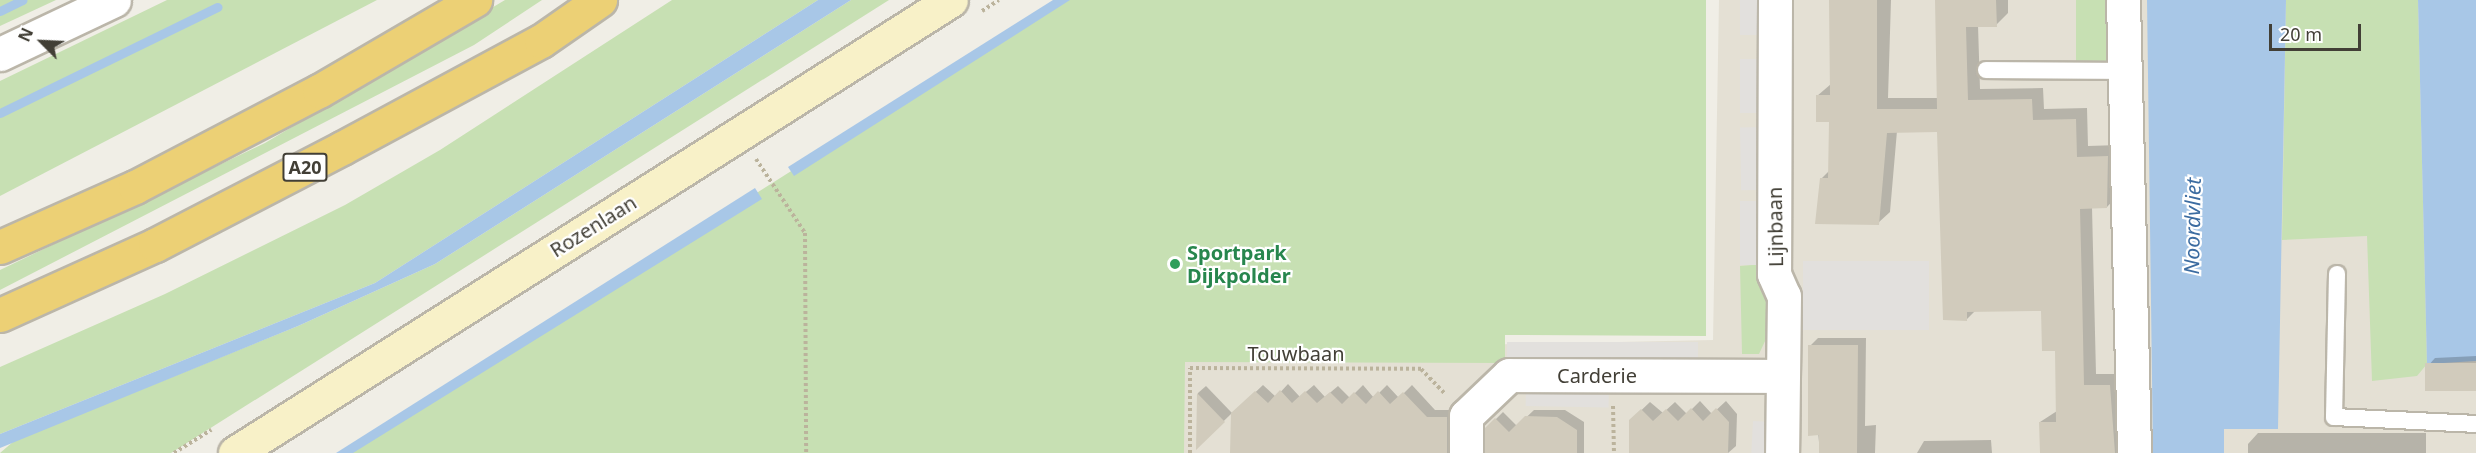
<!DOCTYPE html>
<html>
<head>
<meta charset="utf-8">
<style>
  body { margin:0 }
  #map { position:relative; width:2476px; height:453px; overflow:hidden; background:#f0eee6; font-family:"Noto Sans",sans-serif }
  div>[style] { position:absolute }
  .residential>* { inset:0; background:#e4e0d4 }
  .green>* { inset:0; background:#c7e0b3; transform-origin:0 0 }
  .parking>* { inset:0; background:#e2e0dd; transform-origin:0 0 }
  .water>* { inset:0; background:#a8c7e7 }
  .shadow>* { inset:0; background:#0003 }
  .stream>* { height:9px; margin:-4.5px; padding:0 4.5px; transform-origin:4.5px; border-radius:4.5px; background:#a8c7e7 }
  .building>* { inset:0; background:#d1cbbc; transform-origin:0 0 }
  .path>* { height:4px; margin-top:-2px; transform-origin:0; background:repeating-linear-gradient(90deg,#bbb39c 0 3px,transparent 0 6px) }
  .roads { filter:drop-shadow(2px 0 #bbb6a9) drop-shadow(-2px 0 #bbb6a9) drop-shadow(0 2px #bbb6a9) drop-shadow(0 -2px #bbb6a9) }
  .lane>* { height:16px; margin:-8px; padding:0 8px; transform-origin:8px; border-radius:8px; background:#fff }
  .street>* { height:33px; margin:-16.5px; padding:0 16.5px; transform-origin:16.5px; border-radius:16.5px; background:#fff }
  .secondary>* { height:33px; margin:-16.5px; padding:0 16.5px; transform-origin:16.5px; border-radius:16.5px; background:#f8f1c8 }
  .highway>* { height:33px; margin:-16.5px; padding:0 16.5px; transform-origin:16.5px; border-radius:16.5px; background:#ecd075 }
  .dots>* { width:16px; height:16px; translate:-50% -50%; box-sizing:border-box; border:3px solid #fff; border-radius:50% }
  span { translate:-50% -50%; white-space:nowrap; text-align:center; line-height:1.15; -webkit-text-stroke:4.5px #fff; paint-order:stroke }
  .shield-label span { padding:2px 4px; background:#fff; border:2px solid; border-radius:4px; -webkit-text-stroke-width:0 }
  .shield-label { font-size:18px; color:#423f36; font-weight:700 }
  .street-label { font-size:20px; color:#423f36 }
  .leisure-label { font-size:20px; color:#27864d; font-weight:700 }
  .left { translate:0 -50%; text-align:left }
  .water-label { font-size:21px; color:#3c6ca1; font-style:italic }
  .north { position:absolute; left:12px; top:12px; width:60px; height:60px; -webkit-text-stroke:4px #fff; paint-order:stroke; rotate:294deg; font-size:16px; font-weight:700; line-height:24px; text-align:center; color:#423f36 }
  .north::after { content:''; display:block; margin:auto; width:21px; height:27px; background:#423f36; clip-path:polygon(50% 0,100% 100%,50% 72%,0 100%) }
  .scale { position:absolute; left:2269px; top:24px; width:92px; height:27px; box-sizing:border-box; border:3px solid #423f36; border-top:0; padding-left:8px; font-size:18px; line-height:21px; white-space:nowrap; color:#423f36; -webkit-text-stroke:4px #fff; paint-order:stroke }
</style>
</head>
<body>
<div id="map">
  <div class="residential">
    <i style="clip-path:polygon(1719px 0,2476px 0,2476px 453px,1179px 453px,1179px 351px,1713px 340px)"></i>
  </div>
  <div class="green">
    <i style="clip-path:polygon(0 0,56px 0,0 26px)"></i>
    <i style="clip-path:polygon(167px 0,377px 0,0 196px,0 81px)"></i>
    <i style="clip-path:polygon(505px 0,542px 0,474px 45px,0 290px,0 270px,265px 143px)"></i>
    <i style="clip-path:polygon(672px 0,818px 0,375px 283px,0 434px,0 367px,165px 294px,345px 205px,440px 150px)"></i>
    <i style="clip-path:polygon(851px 0,889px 0,171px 453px,0 453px,14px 441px,298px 326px,435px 264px)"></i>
    <i style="clip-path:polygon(1062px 0,1706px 0,1706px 336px,1505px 335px,1505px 363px,1185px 362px,1184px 453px,345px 453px)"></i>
    <i style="left:2076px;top:0;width:37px;height:63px"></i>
    <i style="clip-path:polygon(2286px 0,2418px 0,2427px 364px,2417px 376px,2372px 381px,2367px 236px,2282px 240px)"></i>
    <i style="clip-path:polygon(1764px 264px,1774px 298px,1774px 339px,1766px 339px,1759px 354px,1742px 354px,1740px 266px)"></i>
  </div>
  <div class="parking">
    <i style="left:1740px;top:0;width:22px;height:35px"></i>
    <i style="left:1740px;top:59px;width:23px;height:54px"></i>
    <i style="left:1762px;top:127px;width:63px;height:22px;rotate:89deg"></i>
    <i style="left:1740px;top:201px;width:23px;height:64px"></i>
    <i style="left:1803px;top:261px;width:126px;height:69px"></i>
    <i style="left:1507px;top:342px;width:191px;height:20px"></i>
    <i style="left:1526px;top:383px;width:83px;height:23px;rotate:1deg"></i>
    <i style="left:1753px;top:421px;width:21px;height:32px;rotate:3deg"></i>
  </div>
  <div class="water">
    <i style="clip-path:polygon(818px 0,851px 0,435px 264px,298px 326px,0 448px,0 434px,375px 283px)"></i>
    <i style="clip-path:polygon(1053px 0,1070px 0,794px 176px,788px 167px)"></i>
    <i style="clip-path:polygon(2147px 0,2286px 0,2278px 429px,2224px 429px,2224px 453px,2153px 453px)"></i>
    <i style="clip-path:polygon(2418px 0,2476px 0,2476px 361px,2427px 364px)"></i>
    <i style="clip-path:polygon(755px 188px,762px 199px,353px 453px,336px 453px)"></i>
  </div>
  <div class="shadow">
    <i style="clip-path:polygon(1831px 0,1891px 0,1888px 98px,1938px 98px,1938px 0,2008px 0,2008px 13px,1996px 25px,1978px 25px,1980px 89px,2043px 88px,2044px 109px,2087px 108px,2088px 146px,2119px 145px,2118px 195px,2107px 207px,2092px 207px,2096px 374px,2122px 374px,2130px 453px,2041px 453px,2040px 422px,2057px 411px,2056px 349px,2043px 309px,1975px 311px,1966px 320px,1939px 131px,1897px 131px,1890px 212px,1878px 223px,1822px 178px,1830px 170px,1830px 121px,1817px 96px,1831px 84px)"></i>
    <i style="clip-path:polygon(1818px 338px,1866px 338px,1865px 426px,1876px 425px,1875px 453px,1820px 453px,1810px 346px)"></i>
    <i style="clip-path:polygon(2476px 356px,2476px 389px,2427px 367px,2435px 358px)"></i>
    <i style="clip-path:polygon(1288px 384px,1300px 397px,1314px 385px,1325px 397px,1338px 386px,1350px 398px,1363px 385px,1374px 398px,1387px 385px,1399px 398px,1412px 385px,1435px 410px,1454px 410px,1456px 453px,1232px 453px,1241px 406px,1263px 385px,1276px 397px)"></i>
    <i style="clip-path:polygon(1206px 386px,1232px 413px,1198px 446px,1198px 393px)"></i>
    <i style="clip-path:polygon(1700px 401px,1712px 414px,1726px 401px,1737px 414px,1736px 446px,1728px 453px,1630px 453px,1630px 421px,1650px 402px,1663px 413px,1675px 402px,1687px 414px)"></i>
    <i style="clip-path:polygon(1534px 410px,1565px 410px,1584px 422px,1584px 453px,1485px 453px,1486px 429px,1503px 412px,1517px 426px)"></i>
    <i style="clip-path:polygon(2258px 433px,2426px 433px,2426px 453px,2248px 453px,2248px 444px)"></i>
    <i style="clip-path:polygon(1991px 440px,1992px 453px,1917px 453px,1924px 441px)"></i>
  </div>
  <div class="stream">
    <i style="left:0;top:11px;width:25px;rotate:-26deg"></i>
    <i style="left:0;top:113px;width:242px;rotate:-26deg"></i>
  </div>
  <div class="building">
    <i style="clip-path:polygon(1829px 0,1877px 0,1877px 109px,1937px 109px,1935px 0,1996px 0,1997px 27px,1966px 27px,1968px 100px,2032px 99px,2033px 120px,2076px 119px,2077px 157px,2108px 156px,2107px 208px,2080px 209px,2082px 288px,2084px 385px,2110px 385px,2115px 453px,2040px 453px,2039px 422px,2056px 422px,2055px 351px,2042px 351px,2041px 311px,1967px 312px,1967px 321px,1943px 320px,1937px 132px,1887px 133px,1879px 225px,1815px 224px,1820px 178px,1828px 178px,1829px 122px,1816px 122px,1816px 95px,1830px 95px)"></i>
    <i style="clip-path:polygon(1808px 345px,1858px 345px,1857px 453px,1819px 453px,1819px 435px,1808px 436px)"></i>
    <i style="left:2476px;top:363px;width:28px;height:51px;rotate:90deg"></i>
    <i style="clip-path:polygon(1280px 390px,1292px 403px,1305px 391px,1317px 403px,1330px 392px,1342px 404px,1354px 392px,1366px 404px,1378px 391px,1390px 404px,1403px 392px,1427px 417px,1447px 417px,1447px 453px,1230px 453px,1231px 413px,1255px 391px,1268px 403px)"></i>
    <i style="clip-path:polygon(1197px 393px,1225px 422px,1196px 450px)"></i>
    <i style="clip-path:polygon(1691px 408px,1703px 421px,1716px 408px,1729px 422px,1728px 453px,1629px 453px,1629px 420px,1641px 409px,1653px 421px,1666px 409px,1678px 421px)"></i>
    <i style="clip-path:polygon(1525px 416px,1557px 417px,1577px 430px,1577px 453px,1485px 453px,1485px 428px,1495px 418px,1509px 432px)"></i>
  </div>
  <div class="path">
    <i style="left:982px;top:11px;width:20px;rotate:-33deg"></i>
    <i style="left:756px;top:159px;width:89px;rotate:56.5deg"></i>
    <i style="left:805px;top:233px;width:220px;rotate:89.7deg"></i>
    <i style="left:1613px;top:406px;width:47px;rotate:88.8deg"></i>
    <i style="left:174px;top:453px;width:44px;rotate:-31.9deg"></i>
    <i style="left:1190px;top:453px;width:85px;rotate:-90deg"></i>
    <i style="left:1190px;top:368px;width:231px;rotate:0.2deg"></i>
    <i style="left:1421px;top:369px;width:35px;rotate:46deg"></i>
  </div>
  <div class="roads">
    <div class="lane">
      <i style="left:1986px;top:70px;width:139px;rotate:0.4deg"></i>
      <i style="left:2337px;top:274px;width:143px;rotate:91.2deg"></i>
      <i style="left:2334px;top:417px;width:142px;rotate:2.8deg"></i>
    </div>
    <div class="street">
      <i style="left:1775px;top:0;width:274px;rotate:90.2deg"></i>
      <i style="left:1774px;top:274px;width:24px;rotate:66deg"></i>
      <i style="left:1784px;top:296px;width:157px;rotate:90.7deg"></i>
      <i style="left:2123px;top:0;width:453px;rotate:88.6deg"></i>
      <i style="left:0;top:54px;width:126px;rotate:-25.3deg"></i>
      <i style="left:1466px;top:453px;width:37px;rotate:-90deg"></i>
      <i style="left:1466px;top:416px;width:59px;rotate:-43.6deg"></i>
      <i style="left:1509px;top:375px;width:273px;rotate:0.2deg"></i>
    </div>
    <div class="secondary">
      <i style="left:235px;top:453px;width:847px;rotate:-32.32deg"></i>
    </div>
    <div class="highway">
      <i style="left:0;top:247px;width:148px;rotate:-24deg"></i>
      <i style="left:135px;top:187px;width:208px;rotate:-27.6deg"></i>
      <i style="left:319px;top:91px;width:181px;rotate:-30.3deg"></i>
      <i style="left:0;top:315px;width:170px;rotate:-24.3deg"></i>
      <i style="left:155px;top:245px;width:211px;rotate:-27.4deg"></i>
      <i style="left:342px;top:148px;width:226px;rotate:-28.3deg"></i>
      <i style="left:541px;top:41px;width:72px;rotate:-34.8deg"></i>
    </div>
  </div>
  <div class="dots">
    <i style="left:1175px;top:264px;background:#2e9e5b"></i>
  </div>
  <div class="shield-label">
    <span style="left:305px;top:167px">A20</span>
  </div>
  <div class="street-label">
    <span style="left:593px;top:226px;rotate:-32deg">Rozenlaan</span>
    <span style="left:1775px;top:227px;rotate:-91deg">Lijnbaan</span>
    <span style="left:1296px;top:353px">Touwbaan</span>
    <span style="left:1597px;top:375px">Carderie</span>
  </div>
  <div class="leisure-label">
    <span class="left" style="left:1187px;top:264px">Sportpark<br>Dijkpolder</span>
  </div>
  <div class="water-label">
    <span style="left:2192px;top:226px;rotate:-89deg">Noordvliet</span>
  </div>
  <div class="north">N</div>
  <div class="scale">20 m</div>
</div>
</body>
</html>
